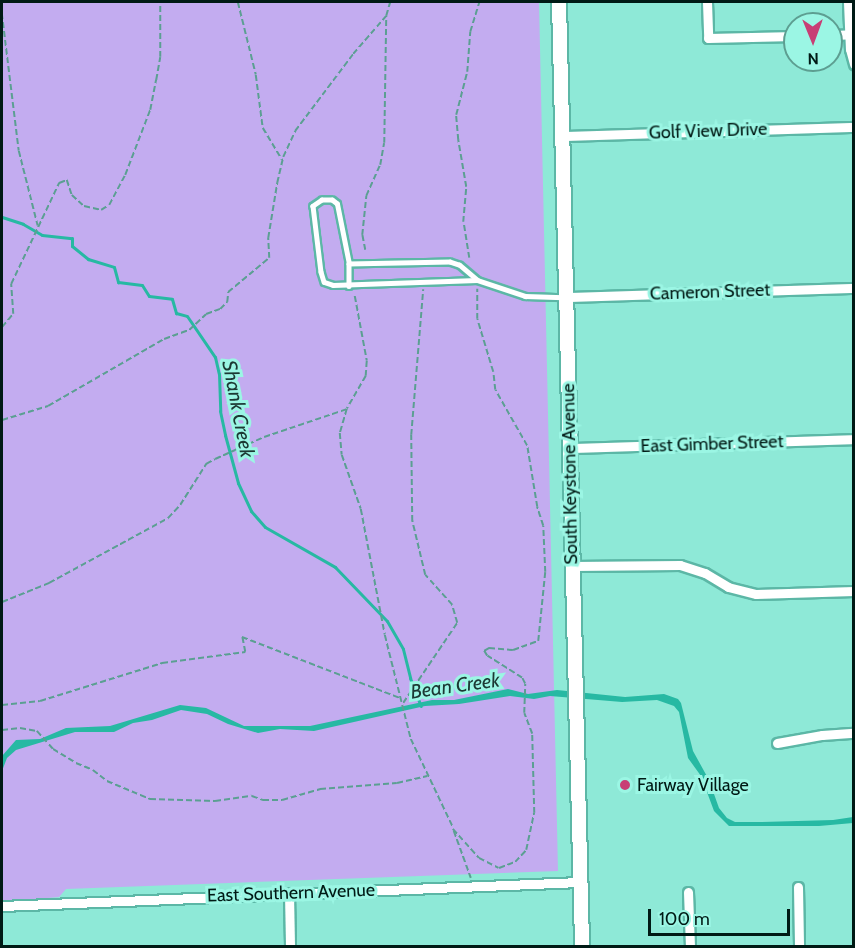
<!DOCTYPE html>
<html>
<head>
<meta charset="utf-8">
<style>
  body { margin:0 }
  #map { position:relative; width:855px; height:948px; overflow:hidden; background:#8ee9d7; font-family:Cabin,sans-serif }
  div>[style] { position:absolute }
  .green>* { inset:0; background:#c3acf0 }
  .water>* { inset:0; background:#27b9a3 }
  .stream>* { height:3px; margin:-1.5px; padding:0 1.5px; transform-origin:1.5px; border-radius:1.5px; background:#27b9a3 }
  .path>* { height:1.5px; margin-top:-0.75px; transform-origin:0; background:repeating-linear-gradient(90deg,#5b9f92 0 6px,transparent 0 9px) }
  .roads { filter:drop-shadow(2px 0 #5cb7a6) drop-shadow(-2px 0 #5cb7a6) drop-shadow(0 2px #5cb7a6) drop-shadow(0 -2px #5cb7a6) }
  .service>* { height:4.5px; margin:-2.25px; padding:0 2.25px; transform-origin:2.25px; border-radius:2.25px; background:#fff }
  .minor>* { height:9px; margin:-4.5px; padding:0 4.5px; transform-origin:4.5px; border-radius:4.5px; background:#fff }
  .secondary>* { height:14px; margin:-7px; padding:0 7px; transform-origin:7px; border-radius:7px; background:#fff }
  .dots>* { width:16px; height:16px; translate:-50% -50%; box-sizing:border-box; border:3px solid #9bf6e4; border-radius:50% }
  span { translate:-50% -50%; white-space:nowrap; text-align:center; line-height:1.15; -webkit-text-stroke:6px #9bf6e4; paint-order:stroke }
  .street-label { font-size:18px; color:#001a15 }
  .poi-label { font-size:18px; color:#001a15 }
  .left { translate:0 -50%; text-align:left }
  .water-label { font-size:20px; color:#1c3833; font-style:italic }
  .frame { position:absolute; inset:0; border:3px solid #001a15; pointer-events:none }
  .north { position:absolute; left:783px; top:12px; width:60px; height:60px; box-sizing:border-box; background:#9bf6e4; border:2px solid #5d9e91; border-radius:50%; rotate:179deg; font-size:16px; font-weight:700; line-height:24px; text-align:center; color:#001a15 }
  .north::after { content:''; display:block; margin:auto; width:21px; height:27px; background:#c83e75; clip-path:polygon(50% 0,100% 100%,50% 72%,0 100%) }
  .scale { position:absolute; left:648px; top:909px; width:142px; height:27px; box-sizing:border-box; border:3px solid #001a15; border-top:0; padding-left:8px; font-size:18px; line-height:21px; white-space:nowrap; color:#001a15; -webkit-text-stroke:4px #9bf6e4; paint-order:stroke }
</style>
</head>
<body>
<div id="map">
  <div class="green">
    <i style="clip-path:polygon(2px 2px,539px 2px,558px 871px,66px 889px,59px 897px,2px 902px)"></i>
  </div>
  <div class="water">
    <i style="clip-path:polygon(508px 689px,528px 694px,557px 690px,625px 697px,664px 694px,678px 699px,681px 703px,693px 751px,709px 780px,719px 808px,727px 818px,735px 822px,761px 822px,833px 820px,853px 817px,853px 823px,819px 826px,729px 826px,714px 811px,701px 776px,688px 758px,679px 712px,674px 706px,657px 700px,622px 702px,550px 696px,534px 699px,510px 696px,459px 704px,425px 706px,314px 731px,280px 729px,258px 733px,228px 724px,207px 714px,181px 710px,152px 720px,133px 723px,114px 732px,75px 732px,16px 750px,7px 758px,2px 771px,2px 756px,16px 740px,40px 739px,66px 728px,110px 726px,180px 705px,206px 708px,244px 726px,310px 726px,432px 700px,454px 700px)"></i>
  </div>
  <div class="stream">
    <i style="left:2px;top:217px;width:22px;rotate:18deg"></i>
    <i style="left:23px;top:224px;width:22px;rotate:30deg"></i>
    <i style="left:42px;top:235px;width:30px;rotate:6deg"></i>
    <i style="left:72px;top:238px;width:8px;rotate:90deg"></i>
    <i style="left:72px;top:246px;width:21px;rotate:39deg"></i>
    <i style="left:88px;top:259px;width:27px;rotate:17deg"></i>
    <i style="left:114px;top:267px;width:16px;rotate:75deg"></i>
    <i style="left:118px;top:282px;width:24px;rotate:7deg"></i>
    <i style="left:142px;top:285px;width:13px;rotate:58deg"></i>
    <i style="left:149px;top:296px;width:23px;rotate:7deg"></i>
    <i style="left:172px;top:299px;width:15px;rotate:74deg"></i>
    <i style="left:176px;top:313px;width:11px;rotate:15deg"></i>
    <i style="left:187px;top:316px;width:50px;rotate:55.7deg"></i>
    <i style="left:215px;top:357px;width:17px;rotate:77deg"></i>
    <i style="left:219px;top:374px;width:37px;rotate:88deg"></i>
    <i style="left:220px;top:411px;width:25px;rotate:78deg"></i>
    <i style="left:225px;top:435px;width:50px;rotate:74.8deg"></i>
    <i style="left:238px;top:483px;width:31px;rotate:65deg"></i>
    <i style="left:251px;top:511px;width:21px;rotate:49deg"></i>
    <i style="left:265px;top:527px;width:81px;rotate:29.7deg"></i>
    <i style="left:335px;top:567px;width:75px;rotate:46.1deg"></i>
    <i style="left:387px;top:621px;width:32px;rotate:60deg"></i>
    <i style="left:403px;top:649px;width:30px;rotate:76deg"></i>
    <i style="left:410px;top:678px;width:30px;rotate:69deg"></i>
  </div>
  <div class="path">
    <i style="left:238px;top:2px;width:75px;rotate:76.1deg"></i>
    <i style="left:256px;top:75px;width:53px;rotate:82.5deg"></i>
    <i style="left:263px;top:128px;width:37px;rotate:59deg"></i>
    <i style="left:2px;top:13px;width:139px;rotate:83deg"></i>
    <i style="left:19px;top:151px;width:77px;rotate:75.8deg"></i>
    <i style="left:365px;top:250px;width:15px;rotate:-101deg"></i>
    <i style="left:362px;top:235px;width:39px;rotate:-84deg"></i>
    <i style="left:366px;top:196px;width:34px;rotate:-66deg"></i>
    <i style="left:380px;top:165px;width:22px;rotate:-80deg"></i>
    <i style="left:384px;top:143px;width:127px;rotate:-89.1deg"></i>
    <i style="left:469px;top:258px;width:36px;rotate:-99deg"></i>
    <i style="left:463px;top:222px;width:35px;rotate:-85deg"></i>
    <i style="left:466px;top:187px;width:48px;rotate:-99.7deg"></i>
    <i style="left:458px;top:140px;width:25px;rotate:-95deg"></i>
    <i style="left:456px;top:115px;width:44px;rotate:-75.7deg"></i>
    <i style="left:467px;top:72px;width:40px;rotate:-85.7deg"></i>
    <i style="left:470px;top:32px;width:31px;rotate:-73deg"></i>
    <i style="left:355px;top:296px;width:66px;rotate:79.5deg"></i>
    <i style="left:367px;top:361px;width:15px;rotate:94deg"></i>
    <i style="left:366px;top:376px;width:38px;rotate:120deg"></i>
    <i style="left:347px;top:409px;width:25px;rotate:106deg"></i>
    <i style="left:340px;top:433px;width:22px;rotate:85deg"></i>
    <i style="left:342px;top:455px;width:57px;rotate:70.6deg"></i>
    <i style="left:361px;top:509px;width:128px;rotate:79.2deg"></i>
    <i style="left:385px;top:635px;width:107px;rotate:76deg"></i>
    <i style="left:411px;top:739px;width:98px;rotate:64.5deg"></i>
    <i style="left:2px;top:327px;width:17px;rotate:-50deg"></i>
    <i style="left:13px;top:314px;width:30px;rotate:-94deg"></i>
    <i style="left:11px;top:284px;width:112px;rotate:-64.6deg"></i>
    <i style="left:59px;top:183px;width:9px;rotate:-21deg"></i>
    <i style="left:67px;top:180px;width:16px;rotate:72deg"></i>
    <i style="left:72px;top:195px;width:16px;rotate:43deg"></i>
    <i style="left:84px;top:206px;width:17px;rotate:13deg"></i>
    <i style="left:101px;top:210px;width:9px;rotate:-32deg"></i>
    <i style="left:109px;top:205px;width:34px;rotate:-62deg"></i>
    <i style="left:125px;top:175px;width:70px;rotate:-69deg"></i>
    <i style="left:150px;top:110px;width:31px;rotate:-79deg"></i>
    <i style="left:156px;top:80px;width:23px;rotate:-80deg"></i>
    <i style="left:160px;top:57px;width:55px;rotate:-90deg"></i>
    <i style="left:2px;top:420px;width:48px;rotate:-16.9deg"></i>
    <i style="left:48px;top:406px;width:134px;rotate:-30deg"></i>
    <i style="left:164px;top:339px;width:27px;rotate:-20deg"></i>
    <i style="left:189px;top:330px;width:23px;rotate:-43deg"></i>
    <i style="left:206px;top:314px;width:15px;rotate:-20deg"></i>
    <i style="left:220px;top:309px;width:10px;rotate:-45deg"></i>
    <i style="left:227px;top:302px;width:10px;rotate:-84deg"></i>
    <i style="left:228px;top:292px;width:53px;rotate:-39.7deg"></i>
    <i style="left:269px;top:258px;width:20px;rotate:-93deg"></i>
    <i style="left:268px;top:238px;width:56px;rotate:-80.7deg"></i>
    <i style="left:277px;top:183px;width:27px;rotate:-77deg"></i>
    <i style="left:283px;top:157px;width:29px;rotate:-65deg"></i>
    <i style="left:295px;top:131px;width:96px;rotate:-53deg"></i>
    <i style="left:353px;top:54px;width:50px;rotate:-49deg"></i>
    <i style="left:386px;top:16px;width:15px;rotate:-74deg"></i>
    <i style="left:2px;top:602px;width:51px;rotate:-22deg"></i>
    <i style="left:49px;top:583px;width:136px;rotate:-28.6deg"></i>
    <i style="left:168px;top:518px;width:18px;rotate:-47deg"></i>
    <i style="left:180px;top:505px;width:49px;rotate:-57.6deg"></i>
    <i style="left:206px;top:464px;width:10px;rotate:-29deg"></i>
    <i style="left:215px;top:459px;width:54px;rotate:-24.2deg"></i>
    <i style="left:264px;top:437px;width:88px;rotate:-18.6deg"></i>
    <i style="left:403px;top:703px;width:97px;rotate:-56deg"></i>
    <i style="left:457px;top:623px;width:19px;rotate:-106deg"></i>
    <i style="left:452px;top:605px;width:40px;rotate:-132deg"></i>
    <i style="left:425px;top:575px;width:56px;rotate:-103.5deg"></i>
    <i style="left:412px;top:521px;width:86px;rotate:-90.7deg"></i>
    <i style="left:411px;top:435px;width:146px;rotate:-85.3deg"></i>
    <i style="left:2px;top:705px;width:38px;rotate:-6deg"></i>
    <i style="left:40px;top:701px;width:128px;rotate:-17.3deg"></i>
    <i style="left:162px;top:663px;width:84px;rotate:-7.5deg"></i>
    <i style="left:245px;top:652px;width:15px;rotate:-101deg"></i>
    <i style="left:242px;top:637px;width:169px;rotate:21.1deg"></i>
    <i style="left:2px;top:730px;width:18px;rotate:-6deg"></i>
    <i style="left:20px;top:728px;width:17px;rotate:10deg"></i>
    <i style="left:37px;top:731px;width:24px;rotate:48deg"></i>
    <i style="left:53px;top:749px;width:27px;rotate:31deg"></i>
    <i style="left:76px;top:763px;width:18px;rotate:22deg"></i>
    <i style="left:93px;top:770px;width:18px;rotate:38deg"></i>
    <i style="left:107px;top:781px;width:47px;rotate:22.7deg"></i>
    <i style="left:150px;top:799px;width:65px;rotate:1.8deg"></i>
    <i style="left:215px;top:801px;width:37px;rotate:-8deg"></i>
    <i style="left:252px;top:796px;width:12px;rotate:20deg"></i>
    <i style="left:263px;top:800px;width:19px"></i>
    <i style="left:282px;top:800px;width:40px;rotate:-16deg"></i>
    <i style="left:320px;top:789px;width:77px;rotate:-4.5deg"></i>
    <i style="left:397px;top:783px;width:31px;rotate:-13deg"></i>
    <i style="left:453px;top:829px;width:39px;rotate:48deg"></i>
    <i style="left:479px;top:858px;width:22px;rotate:27deg"></i>
    <i style="left:499px;top:868px;width:17px;rotate:-21deg"></i>
    <i style="left:515px;top:862px;width:16px;rotate:-47deg"></i>
    <i style="left:526px;top:850px;width:38px;rotate:-78deg"></i>
    <i style="left:534px;top:813px;width:79px;rotate:-91.5deg"></i>
    <i style="left:532px;top:734px;width:22px;rotate:-111deg"></i>
    <i style="left:524px;top:713px;width:29px;rotate:-88deg"></i>
    <i style="left:525px;top:684px;width:7px;rotate:-117deg"></i>
    <i style="left:522px;top:678px;width:41px;rotate:-147.8deg"></i>
    <i style="left:487px;top:656px;width:6px;rotate:-121deg"></i>
    <i style="left:484px;top:651px;width:6px;rotate:-31deg"></i>
    <i style="left:489px;top:648px;width:24px;rotate:5deg"></i>
    <i style="left:513px;top:650px;width:27px;rotate:-20deg"></i>
    <i style="left:538px;top:641px;width:69px;rotate:-84.2deg"></i>
    <i style="left:545px;top:572px;width:46px;rotate:-92.5deg"></i>
    <i style="left:543px;top:526px;width:20px;rotate:-108deg"></i>
    <i style="left:537px;top:507px;width:62px;rotate:-99.3deg"></i>
    <i style="left:527px;top:446px;width:64px;rotate:-119.7deg"></i>
    <i style="left:495px;top:390px;width:18px;rotate:-96deg"></i>
    <i style="left:493px;top:372px;width:55px;rotate:-106.8deg"></i>
    <i style="left:477px;top:319px;width:30px;rotate:-90deg"></i>
    <i style="left:454px;top:831px;width:50px;rotate:70.1deg"></i>
  </div>
  <div class="roads">
    <div class="service">
      <i style="left:349px;top:264px;width:22px;rotate:90deg"></i>
      <i style="left:477px;top:280px;width:23px;rotate:-140deg"></i>
      <i style="left:459px;top:265px;width:9px;rotate:-162deg"></i>
      <i style="left:450px;top:262px;width:101px;rotate:178.9deg"></i>
      <i style="left:349px;top:264px;width:61px;rotate:-101.3deg"></i>
      <i style="left:337px;top:204px;width:6px;rotate:-141deg"></i>
      <i style="left:332px;top:200px;width:10px;rotate:180deg"></i>
      <i style="left:322px;top:200px;width:11px;rotate:146deg"></i>
      <i style="left:313px;top:206px;width:66px;rotate:83.1deg"></i>
      <i style="left:321px;top:272px;width:10px;rotate:73deg"></i>
      <i style="left:324px;top:282px;width:9px;rotate:18deg"></i>
      <i style="left:333px;top:285px;width:144px;rotate:-2deg"></i>
      <i style="left:477px;top:280px;width:51px;rotate:18.4deg"></i>
      <i style="left:525px;top:296px;width:38px;rotate:2deg"></i>
    </div>
    <div class="minor">
      <i style="left:707px;top:2px;width:36px;rotate:88deg"></i>
      <i style="left:708px;top:38px;width:87px;rotate:-1.3deg"></i>
      <i style="left:848px;top:2px;width:47px;rotate:87.6deg"></i>
      <i style="left:850px;top:49px;width:16px;rotate:75deg"></i>
      <i style="left:831px;top:35px;width:23px;rotate:-2deg"></i>
      <i style="left:562px;top:136px;width:292px;rotate:-1.8deg"></i>
      <i style="left:566px;top:297px;width:288px;rotate:-1.8deg"></i>
      <i style="left:570px;top:448px;width:284px;rotate:-1.8deg"></i>
      <i style="left:572px;top:566px;width:108px;rotate:-0.5deg"></i>
      <i style="left:680px;top:565px;width:26px;rotate:18deg"></i>
      <i style="left:705px;top:573px;width:27px;rotate:31deg"></i>
      <i style="left:728px;top:587px;width:29px;rotate:14deg"></i>
      <i style="left:756px;top:594px;width:98px;rotate:-1.8deg"></i>
      <i style="left:777px;top:743px;width:46px;rotate:-10.1deg"></i>
      <i style="left:822px;top:735px;width:32px;rotate:-4deg"></i>
      <i style="left:798px;top:887px;width:59px;rotate:89deg"></i>
      <i style="left:688px;top:892px;width:54px;rotate:87.9deg"></i>
      <i style="left:289px;top:893px;width:53px;rotate:88.9deg"></i>
      <i style="left:2px;top:906px;width:578px;rotate:-2.38deg"></i>
    </div>
    <div class="secondary">
      <i style="left:559px;top:2px;width:944px;rotate:88.6deg"></i>
    </div>
  </div>
  <div class="dots">
    <i style="left:625px;top:785px;background:#c83e75"></i>
  </div>
  <div class="street-label">
    <span style="left:708px;top:131px;rotate:-2deg">Golf View Drive</span>
    <span style="left:710px;top:292px;rotate:-2deg">Cameron Street</span>
    <span style="left:712px;top:444px;rotate:-2deg">East Gimber Street</span>
    <span style="left:570px;top:474px;rotate:-91deg">South Keystone Avenue</span>
    <span style="left:291px;top:893px;rotate:-2deg">East Southern Avenue</span>
  </div>
  <div class="poi-label">
    <span class="left" style="left:637px;top:785px">Fairway Village</span>
  </div>
  <div class="water-label">
    <span style="left:238px;top:409px;rotate:79deg">Shank Creek</span>
    <span style="left:455px;top:686px;rotate:-8deg">Bean Creek</span>
  </div>
  <div class="frame"></div>
  <div class="north">N</div>
  <div class="scale">100 m</div>
</div>
</body>
</html>
